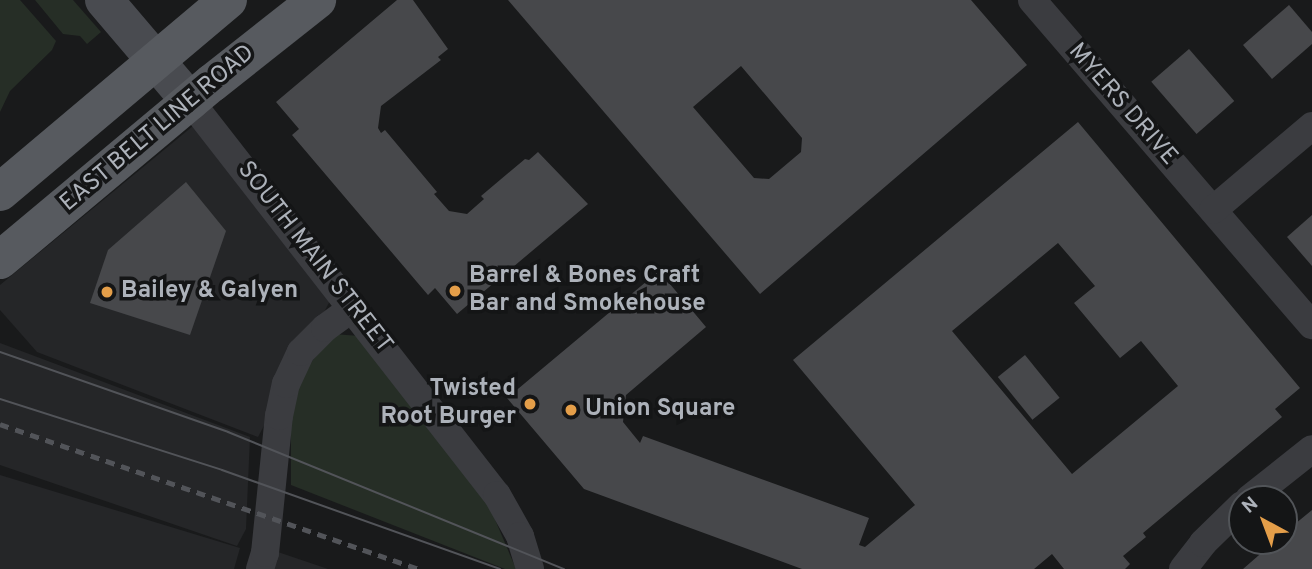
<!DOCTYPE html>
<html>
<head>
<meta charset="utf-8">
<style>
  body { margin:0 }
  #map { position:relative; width:1312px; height:569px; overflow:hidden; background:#191a1b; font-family:Overpass,sans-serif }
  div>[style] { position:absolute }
  .built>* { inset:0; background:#252628 }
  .green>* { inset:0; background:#262e26 }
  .building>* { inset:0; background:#47484b; transform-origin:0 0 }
  .street>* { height:28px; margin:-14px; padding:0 14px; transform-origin:14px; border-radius:14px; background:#3b3c40 }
  .secondary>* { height:38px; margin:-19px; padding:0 19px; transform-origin:19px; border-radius:19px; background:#494b50 }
  .primary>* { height:38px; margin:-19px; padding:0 19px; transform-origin:19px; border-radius:19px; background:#575a5f }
  .tram>* { height:2px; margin:-1px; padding:0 1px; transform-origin:1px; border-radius:1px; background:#525459 }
  .rail>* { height:5px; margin-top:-2.5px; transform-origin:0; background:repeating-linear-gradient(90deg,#525459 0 9px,transparent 0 16px) }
  .dots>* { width:19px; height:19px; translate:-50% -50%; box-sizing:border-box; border:4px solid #141516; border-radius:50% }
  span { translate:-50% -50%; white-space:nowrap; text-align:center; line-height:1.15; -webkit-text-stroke:7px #141516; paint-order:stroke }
  .street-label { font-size:24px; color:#adb2ba }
  .poi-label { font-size:24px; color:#adb2ba; font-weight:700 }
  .left { translate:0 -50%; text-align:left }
  .right { translate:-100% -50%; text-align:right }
  .north { position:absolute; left:1228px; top:485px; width:70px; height:70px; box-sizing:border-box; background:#141516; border:2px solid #515458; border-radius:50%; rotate:319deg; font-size:19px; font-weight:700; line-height:28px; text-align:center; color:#adb2ba }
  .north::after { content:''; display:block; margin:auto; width:24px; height:32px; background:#e49e49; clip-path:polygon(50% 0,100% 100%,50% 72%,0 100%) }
</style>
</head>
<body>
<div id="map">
  <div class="built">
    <i style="clip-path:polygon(193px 126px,331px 299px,258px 437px,37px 352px,0 310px,0 285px)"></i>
    <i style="clip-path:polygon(0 343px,250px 437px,246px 529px,237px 546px,0 465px)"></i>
    <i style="clip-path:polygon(0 475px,240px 548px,234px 569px,0 569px)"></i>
    <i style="clip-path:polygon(278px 552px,328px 569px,272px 569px)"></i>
  </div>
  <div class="green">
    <i style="clip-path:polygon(0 0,20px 0,56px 41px,52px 50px,10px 91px,0 112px)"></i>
    <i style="clip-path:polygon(35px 0,73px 0,101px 32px,87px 44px,80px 36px,63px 34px)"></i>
    <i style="clip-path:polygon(333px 334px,360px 336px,488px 503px,516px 569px,505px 569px,291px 485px,291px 418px,303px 373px)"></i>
  </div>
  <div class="building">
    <i style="clip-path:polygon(397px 0,413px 0,448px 49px,438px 57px,441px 60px,381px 106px,378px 128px,381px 133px,385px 130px,437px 192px,434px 194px,449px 211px,467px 214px,484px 199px,481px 196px,525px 159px,529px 160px,538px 152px,588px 204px,457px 314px,435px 288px,428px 295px,292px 135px,299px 129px,276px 102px)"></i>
    <i style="clip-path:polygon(evenodd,508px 0,971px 0,1027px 65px,760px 294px,508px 0,741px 66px,802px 138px,801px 152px,769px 179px,754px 178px,693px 107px,741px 66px)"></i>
    <i style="clip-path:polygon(1289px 5px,1312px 32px,1312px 44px,1272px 79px,1243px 45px)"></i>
    <i style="left:1189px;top:49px;width:69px;height:50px;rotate:49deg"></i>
    <i style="clip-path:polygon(evenodd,1078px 122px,1300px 388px,1275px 409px,1282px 417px,1143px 533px,1146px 537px,1123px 556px,1130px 564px,1125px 569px,1064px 569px,1052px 554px,1034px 569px,802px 569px,584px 489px,507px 398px,659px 271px,706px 327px,626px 395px,623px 422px,640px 443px,643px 436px,869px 518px,859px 545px,865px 547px,915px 505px,793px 360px,1078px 122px,1058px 243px,1095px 286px,1074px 303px,1120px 358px,1141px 341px,1178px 386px,1072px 474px,952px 331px,1058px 243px)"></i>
    <i style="clip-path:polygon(186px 182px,226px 231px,190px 335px,90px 303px,108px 250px)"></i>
    <i style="clip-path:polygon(1312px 215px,1312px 266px,1287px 237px)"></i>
    <i style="left:1025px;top:355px;width:55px;height:35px;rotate:51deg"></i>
    <i style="clip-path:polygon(1312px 510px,1312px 569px,1243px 569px,1275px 541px,1284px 541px,1284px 533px)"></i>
  </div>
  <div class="street">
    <i style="left:1032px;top:0;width:429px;rotate:49.3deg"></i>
    <i style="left:190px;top:101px;width:499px;rotate:52.1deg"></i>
    <i style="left:497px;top:495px;width:47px;rotate:60.7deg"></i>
    <i style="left:520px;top:536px;width:34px;rotate:73deg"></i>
    <i style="left:1213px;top:210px;width:130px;rotate:-40.3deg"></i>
    <i style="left:1249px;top:499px;width:80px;rotate:-38.4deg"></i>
    <i style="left:260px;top:569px;width:17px;rotate:-73deg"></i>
    <i style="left:265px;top:553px;width:138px;rotate:-84.2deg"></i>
    <i style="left:279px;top:416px;width:33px;rotate:-78deg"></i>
    <i style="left:286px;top:384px;width:35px;rotate:-65deg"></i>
    <i style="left:301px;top:352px;width:34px;rotate:-45deg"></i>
    <i style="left:325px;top:328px;width:32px;rotate:-36deg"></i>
    <i style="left:1183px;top:569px;width:33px;rotate:-52deg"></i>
    <i style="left:1203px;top:543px;width:54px;rotate:-44.3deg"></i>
  </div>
  <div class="secondary">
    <i style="left:104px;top:0;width:133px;rotate:49.6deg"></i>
  </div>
  <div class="primary">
    <i style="left:0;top:192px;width:298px;rotate:-40.1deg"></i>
    <i style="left:0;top:260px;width:276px;rotate:-39.9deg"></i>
    <i style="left:212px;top:83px;width:134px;rotate:-38.3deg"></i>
  </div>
  <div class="tram">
    <i style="left:0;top:352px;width:242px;rotate:19.3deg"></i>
    <i style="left:228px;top:432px;width:363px;rotate:22.2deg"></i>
    <i style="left:0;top:399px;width:233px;rotate:17.7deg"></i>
    <i style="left:222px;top:470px;width:295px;rotate:19.6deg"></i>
  </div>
  <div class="rail">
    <i style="left:0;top:424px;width:442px;rotate:19.1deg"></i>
  </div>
  <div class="dots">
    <i style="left:455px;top:291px;background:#e49e49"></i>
    <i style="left:107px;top:292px;background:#e49e49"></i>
    <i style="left:530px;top:404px;background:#e49e49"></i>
    <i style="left:571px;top:410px;background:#e49e49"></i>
  </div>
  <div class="street-label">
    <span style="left:1122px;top:105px;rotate:49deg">MYERS DRIVE</span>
    <span style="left:158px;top:129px;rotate:-40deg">EAST BELT LINE ROAD</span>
    <span style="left:314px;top:258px;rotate:52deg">SOUTH MAIN STREET</span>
  </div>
  <div class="poi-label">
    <span class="left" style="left:469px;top:291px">Barrel &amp; Bones Craft<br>Bar and Smokehouse</span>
    <span class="left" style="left:121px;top:292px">Bailey &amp; Galyen</span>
    <span class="right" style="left:516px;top:404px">Twisted<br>Root Burger</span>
    <span class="left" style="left:585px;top:410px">Union Square</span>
  </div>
  <div class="north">N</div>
</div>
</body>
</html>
